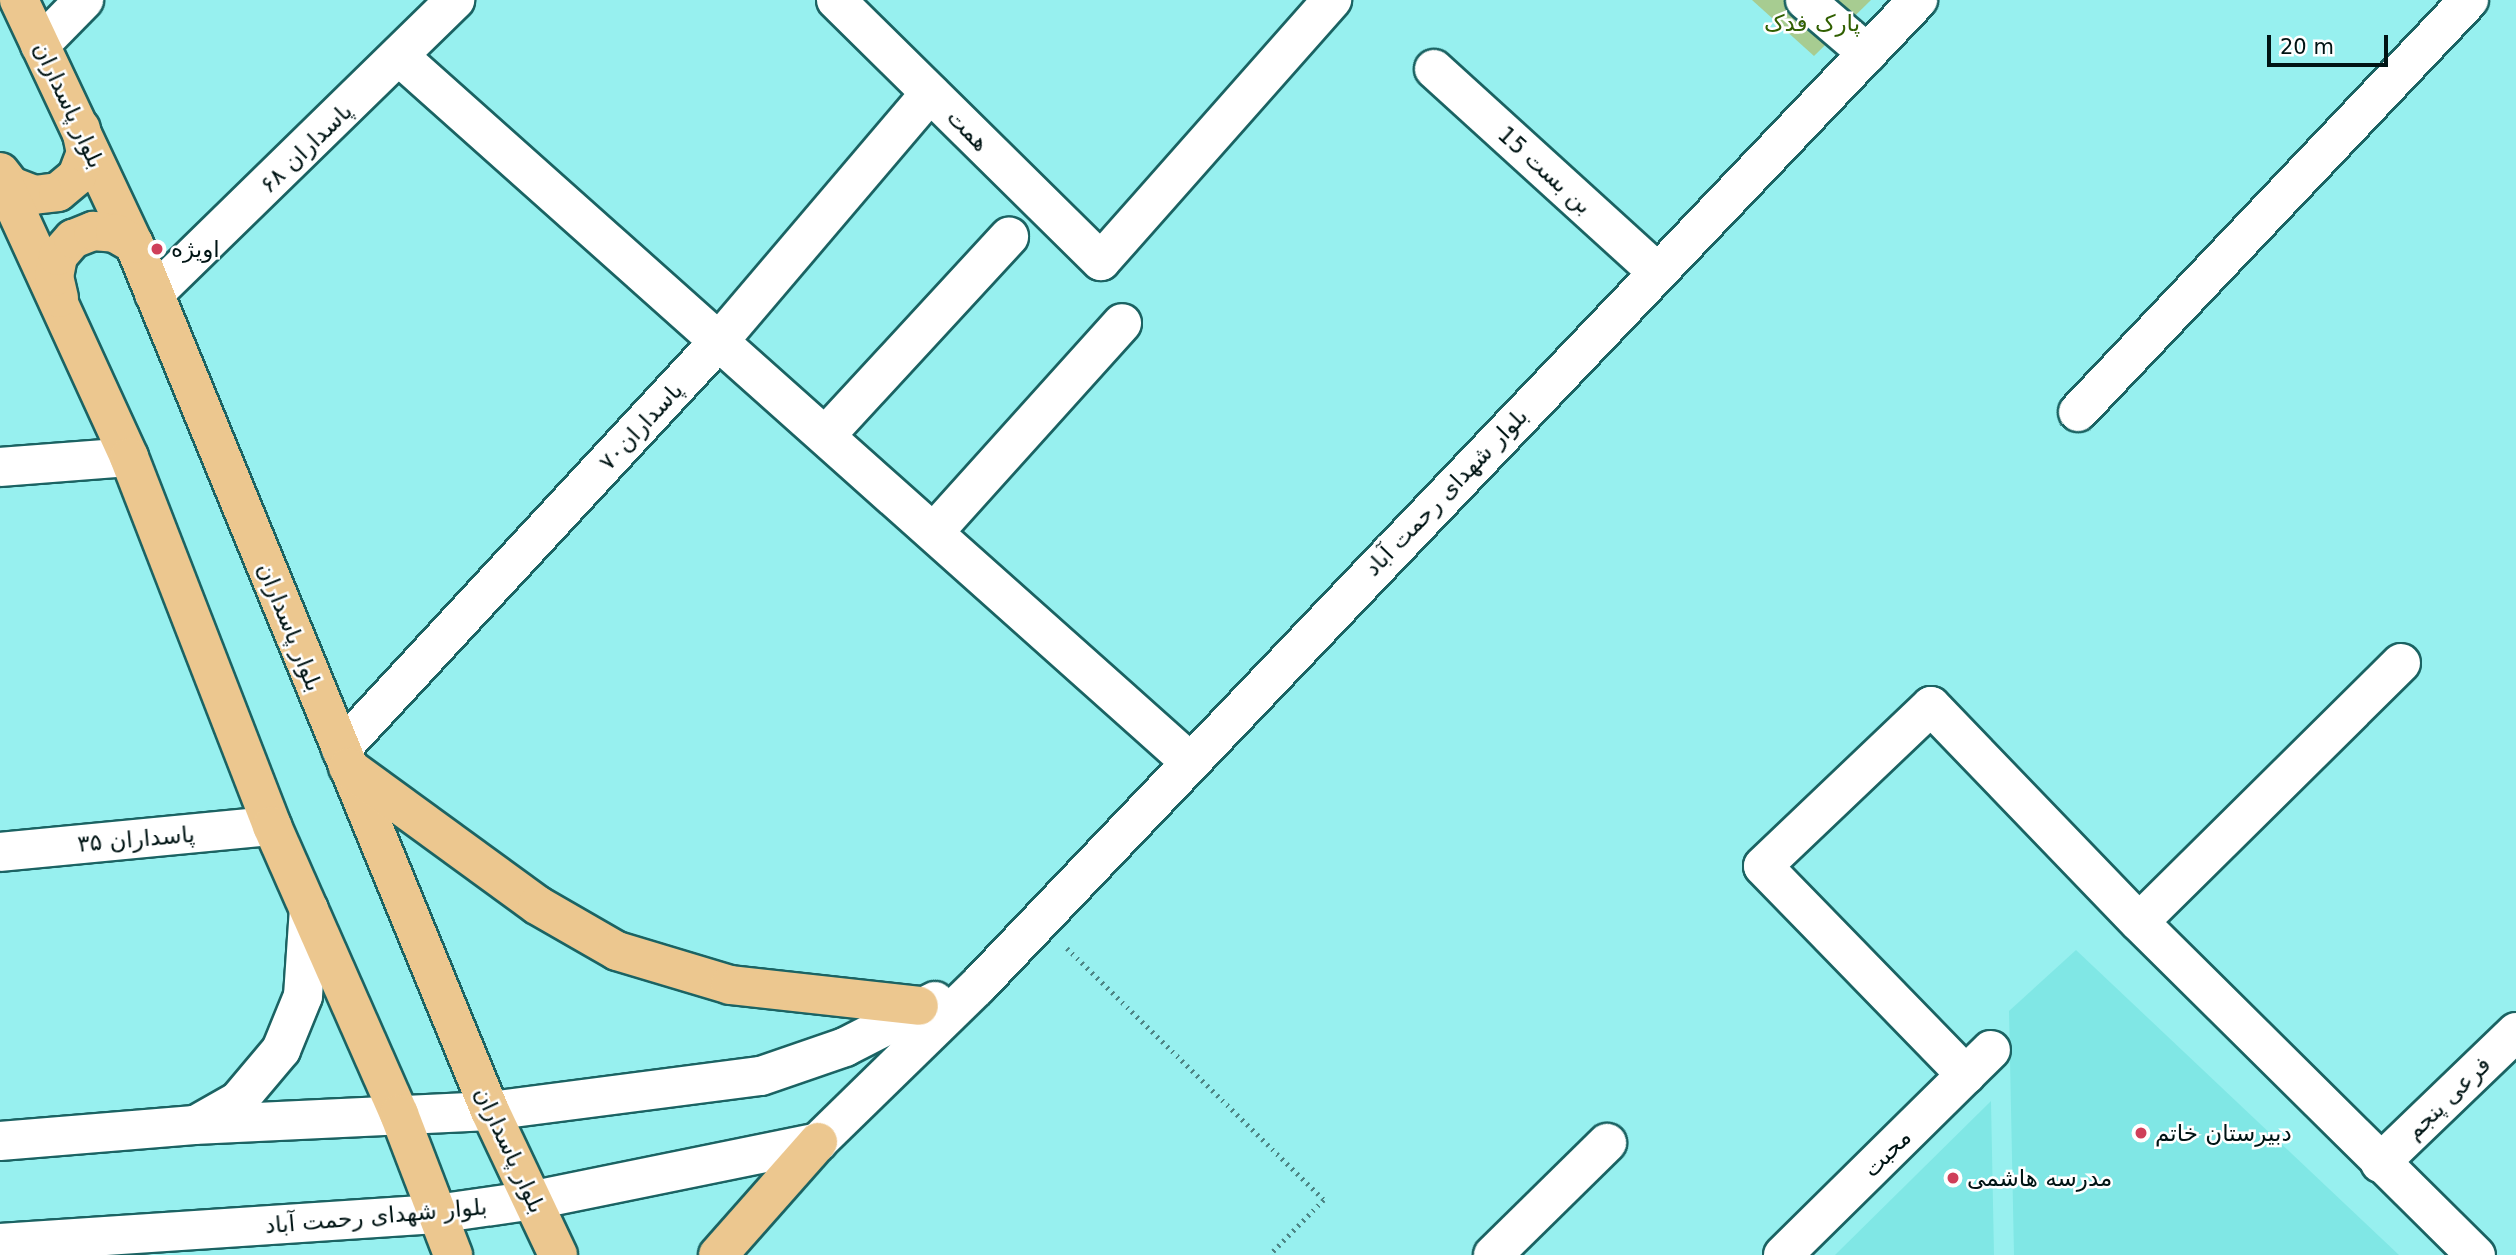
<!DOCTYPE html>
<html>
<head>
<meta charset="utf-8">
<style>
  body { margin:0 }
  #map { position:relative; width:2516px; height:1255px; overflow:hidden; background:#97f0ef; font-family:"DejaVu Sans",Vazirmatn,sans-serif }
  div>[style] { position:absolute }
  .built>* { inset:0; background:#80e7e5 }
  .green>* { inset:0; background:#a7cc91 }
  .path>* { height:4.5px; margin-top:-2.25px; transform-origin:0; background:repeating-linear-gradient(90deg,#4e8585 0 2px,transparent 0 7px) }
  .roads { filter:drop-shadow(2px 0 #1b6363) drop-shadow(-2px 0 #1b6363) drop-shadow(0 2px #1b6363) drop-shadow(0 -2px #1b6363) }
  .minor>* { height:38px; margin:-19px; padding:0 19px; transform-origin:19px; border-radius:19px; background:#fff }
  .major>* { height:38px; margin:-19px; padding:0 19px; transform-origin:19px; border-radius:19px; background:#ecc78f }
  .dots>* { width:19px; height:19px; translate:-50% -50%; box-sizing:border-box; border:4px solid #fff; border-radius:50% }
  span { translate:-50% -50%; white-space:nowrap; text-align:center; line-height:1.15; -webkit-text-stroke:5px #fff; paint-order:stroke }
  .park-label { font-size:23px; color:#305f00 }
  .street-label { font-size:23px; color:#001414 }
  .poi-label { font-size:23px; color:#001414 }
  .left { translate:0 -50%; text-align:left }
  .scale { position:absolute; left:2267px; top:35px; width:121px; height:32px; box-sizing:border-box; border:4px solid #001414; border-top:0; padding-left:9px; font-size:21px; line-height:24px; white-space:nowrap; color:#001414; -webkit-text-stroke:5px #fff; paint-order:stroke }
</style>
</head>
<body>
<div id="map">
  <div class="built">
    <i style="clip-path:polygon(2076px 950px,2399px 1255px,2014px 1255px,2009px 1011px)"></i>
    <i style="clip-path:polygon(1991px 1101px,1994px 1255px,1835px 1255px)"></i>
  </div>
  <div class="green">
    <i style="clip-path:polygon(1752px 0,1871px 0,1814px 56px)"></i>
  </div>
  <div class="path">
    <i style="left:1067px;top:948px;width:360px;rotate:44.4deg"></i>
    <i style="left:1324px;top:1200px;width:77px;rotate:134.5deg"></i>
  </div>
  <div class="roads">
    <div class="minor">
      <i style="left:836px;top:0;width:372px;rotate:44.6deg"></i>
      <i style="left:1101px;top:261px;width:349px;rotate:-48.5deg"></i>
      <i style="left:1805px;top:0;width:82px;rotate:40.5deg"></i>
      <i style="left:40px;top:45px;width:63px;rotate:-45.6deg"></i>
      <i style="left:400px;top:57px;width:1057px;rotate:41.74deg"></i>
      <i style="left:1434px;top:69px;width:302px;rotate:42.3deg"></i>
      <i style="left:154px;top:294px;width:421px;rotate:-44.3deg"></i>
      <i style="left:2078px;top:412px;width:568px;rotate:-46.5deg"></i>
      <i style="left:826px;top:435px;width:270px;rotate:-47.3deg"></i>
      <i style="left:0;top:467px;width:129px;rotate:-4.4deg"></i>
      <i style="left:934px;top:532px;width:281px;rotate:-48deg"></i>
      <i style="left:2401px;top:663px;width:368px;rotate:135.3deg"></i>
      <i style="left:2139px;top:922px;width:474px;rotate:44.7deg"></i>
      <i style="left:341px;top:749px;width:558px;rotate:-47.18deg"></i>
      <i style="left:720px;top:340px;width:324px;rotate:-49.6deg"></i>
      <i style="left:0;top:852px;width:273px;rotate:-5.5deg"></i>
      <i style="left:1966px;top:1075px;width:291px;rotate:-134.2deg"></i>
      <i style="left:1763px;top:866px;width:232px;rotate:-43.6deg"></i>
      <i style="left:1931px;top:706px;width:300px;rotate:46.1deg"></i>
      <i style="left:199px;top:1123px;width:45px;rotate:-29.4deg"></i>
      <i style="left:238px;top:1101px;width:67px;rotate:-49.9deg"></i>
      <i style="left:281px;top:1050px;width:58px;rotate:-67.8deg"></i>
      <i style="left:303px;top:996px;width:87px;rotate:-86.1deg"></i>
      <i style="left:0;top:1141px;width:195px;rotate:-4.7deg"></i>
      <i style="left:194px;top:1125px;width:296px;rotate:-2.7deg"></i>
      <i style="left:490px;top:1111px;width:273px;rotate:-7.4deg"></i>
      <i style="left:761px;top:1076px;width:89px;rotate:-19deg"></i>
      <i style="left:845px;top:1047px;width:101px;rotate:-27.1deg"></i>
      <i style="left:2380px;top:1163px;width:189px;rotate:-43.9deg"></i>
      <i style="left:0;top:1243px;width:437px;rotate:-3.8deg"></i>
      <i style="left:436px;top:1214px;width:99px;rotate:-8.1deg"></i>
      <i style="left:534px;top:1200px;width:290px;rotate:-11.5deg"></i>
      <i style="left:818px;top:1142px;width:222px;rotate:-44.3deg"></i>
      <i style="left:977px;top:987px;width:1364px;rotate:-46.37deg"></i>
      <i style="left:1493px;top:1255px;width:160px;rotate:-44.5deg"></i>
      <i style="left:1783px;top:1255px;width:292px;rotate:-44.6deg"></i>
    </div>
    <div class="major">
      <i style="left:19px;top:0;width:270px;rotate:64.8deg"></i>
      <i style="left:134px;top:244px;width:937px;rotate:67.68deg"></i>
      <i style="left:490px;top:1111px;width:159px;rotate:64.7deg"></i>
      <i style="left:0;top:172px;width:18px;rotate:52deg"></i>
      <i style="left:11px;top:186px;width:25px;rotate:21deg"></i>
      <i style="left:34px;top:195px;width:24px;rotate:-7deg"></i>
      <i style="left:58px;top:192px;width:25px;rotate:-40deg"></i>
      <i style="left:77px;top:176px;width:25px;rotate:-69deg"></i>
      <i style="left:86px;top:153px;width:25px;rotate:-102deg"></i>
      <i style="left:0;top:175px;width:310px;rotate:65.4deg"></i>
      <i style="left:129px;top:457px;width:396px;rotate:68.8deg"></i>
      <i style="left:272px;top:826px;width:315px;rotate:66.2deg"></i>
      <i style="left:399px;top:1114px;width:151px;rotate:69deg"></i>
      <i style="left:59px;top:298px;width:22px;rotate:-103deg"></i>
      <i style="left:54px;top:277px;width:21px;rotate:-79deg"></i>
      <i style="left:58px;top:256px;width:23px;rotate:-49deg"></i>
      <i style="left:73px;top:239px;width:22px;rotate:-22deg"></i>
      <i style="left:93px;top:231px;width:22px;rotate:5deg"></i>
      <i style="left:115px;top:233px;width:22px;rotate:30deg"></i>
      <i style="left:348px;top:767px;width:234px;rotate:36.1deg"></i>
      <i style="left:537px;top:905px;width:92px;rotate:29.9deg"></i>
      <i style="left:617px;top:951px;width:118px;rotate:16.7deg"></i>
      <i style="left:730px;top:985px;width:190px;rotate:6.3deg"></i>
      <i style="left:718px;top:1255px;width:151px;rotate:-48.5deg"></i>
    </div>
  </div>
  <div class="dots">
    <i style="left:157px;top:249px;background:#cf3f59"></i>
    <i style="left:2141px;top:1133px;background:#cf3f59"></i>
    <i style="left:1953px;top:1178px;background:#cf3f59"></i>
  </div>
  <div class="park-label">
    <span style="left:1812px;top:23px">پارک فدک</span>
  </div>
  <div class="street-label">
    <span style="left:69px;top:105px;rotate:65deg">بلوار پاسداران</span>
    <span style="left:968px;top:130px;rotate:45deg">همت</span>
    <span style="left:306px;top:148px;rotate:-44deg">پاسداران ۶۸</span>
    <span style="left:1545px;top:170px;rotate:42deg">بن بست 15</span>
    <span style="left:641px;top:426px;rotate:-47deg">پاسداران۷۰</span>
    <span style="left:1446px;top:492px;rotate:-46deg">بلوار شهدای رحمت آباد</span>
    <span style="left:290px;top:627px;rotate:68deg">بلوار پاسداران</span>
    <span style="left:136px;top:839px;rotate:-5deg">پاسداران ۳۵</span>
    <span style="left:2448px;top:1098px;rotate:-44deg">فرعی پنجم</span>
    <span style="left:510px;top:1150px;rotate:65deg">بلوار پاسداران</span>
    <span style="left:1887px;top:1153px;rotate:-45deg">محبت</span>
    <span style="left:376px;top:1216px;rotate:-5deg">بلوار شهدای رحمت آباد</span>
  </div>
  <div class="poi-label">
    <span class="left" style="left:171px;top:249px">اویژه</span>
    <span class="left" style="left:2155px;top:1133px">دبیرستان خاتم</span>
    <span class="left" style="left:1967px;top:1178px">مدرسه هاشمی</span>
  </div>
  <div class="scale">20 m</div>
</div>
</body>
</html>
